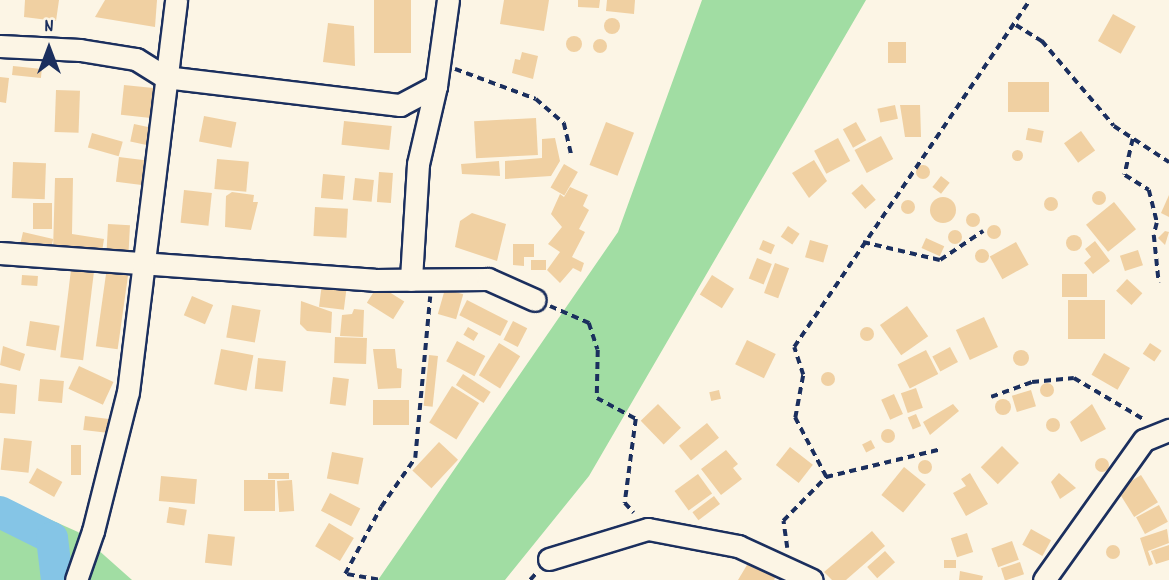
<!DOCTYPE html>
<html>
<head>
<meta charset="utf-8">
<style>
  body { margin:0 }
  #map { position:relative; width:1169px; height:580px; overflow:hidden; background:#fcf5e5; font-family:Dekko,sans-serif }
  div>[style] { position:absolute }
  .green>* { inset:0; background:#a1dda3 }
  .river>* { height:32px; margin:-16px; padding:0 16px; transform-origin:16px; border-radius:16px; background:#85c5e6 }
  .building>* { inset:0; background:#f0d0a2; transform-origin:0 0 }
  .round { border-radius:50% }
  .path>* { height:3.5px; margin-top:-1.75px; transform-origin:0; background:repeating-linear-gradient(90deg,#1b2f5e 0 7px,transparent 0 12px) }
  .roads { filter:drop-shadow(2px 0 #1b2f5e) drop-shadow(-2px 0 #1b2f5e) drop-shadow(0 2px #1b2f5e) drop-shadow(0 -2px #1b2f5e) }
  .minor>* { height:21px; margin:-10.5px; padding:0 10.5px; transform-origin:10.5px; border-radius:10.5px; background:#fcf5e5 }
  span { translate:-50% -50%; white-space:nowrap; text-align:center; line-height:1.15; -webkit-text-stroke:6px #fcf5e5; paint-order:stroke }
  .north { position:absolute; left:14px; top:14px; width:70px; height:70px; -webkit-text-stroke:5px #fcf5e5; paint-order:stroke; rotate:0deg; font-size:19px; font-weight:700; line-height:28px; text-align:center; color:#1b2f5e }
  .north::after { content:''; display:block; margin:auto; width:24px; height:32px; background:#1b2f5e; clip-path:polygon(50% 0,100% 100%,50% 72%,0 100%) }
</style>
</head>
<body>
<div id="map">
  <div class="green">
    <i style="clip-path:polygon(702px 0,866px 0,589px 476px,505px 580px,378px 580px,618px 232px)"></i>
    <i style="clip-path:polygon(0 497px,78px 532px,132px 580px,0 580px)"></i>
  </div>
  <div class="river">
    <i style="left:0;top:512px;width:58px;rotate:26.6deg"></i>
    <i style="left:52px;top:538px;width:42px;rotate:83.2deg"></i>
  </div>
  <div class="building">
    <i style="clip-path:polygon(25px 0,59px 0,56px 21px,24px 17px)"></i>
    <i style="clip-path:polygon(105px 0,157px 0,155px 27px,95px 17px)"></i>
    <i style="left:374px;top:0;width:37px;height:53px"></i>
    <i style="clip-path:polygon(504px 0,549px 0,544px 31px,500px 24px)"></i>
    <i style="clip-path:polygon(578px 0,600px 0,599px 8px,578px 7px)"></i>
    <i style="clip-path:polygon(607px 0,635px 0,634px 14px,606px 11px)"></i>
    <i style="left:1113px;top:14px;width:26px;height:31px;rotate:29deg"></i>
    <i class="round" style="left:604px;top:18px;width:16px;height:16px"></i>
    <i style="clip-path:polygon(328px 23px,354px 26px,355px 66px,323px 62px)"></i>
    <i class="round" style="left:566px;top:36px;width:16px;height:16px"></i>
    <i class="round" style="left:593px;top:39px;width:14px;height:14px"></i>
    <i style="left:888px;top:42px;width:18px;height:21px"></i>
    <i style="clip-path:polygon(522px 52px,538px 56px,533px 79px,512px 73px,515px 59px,520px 60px)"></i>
    <i style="left:13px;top:66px;width:29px;height:9px;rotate:6deg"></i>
    <i style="clip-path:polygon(0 77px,9px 78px,6px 103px,0 102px)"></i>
    <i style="left:1008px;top:82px;width:41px;height:30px"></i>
    <i style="left:124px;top:85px;width:37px;height:30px;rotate:6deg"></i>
    <i style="left:56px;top:90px;width:24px;height:42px;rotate:2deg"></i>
    <i style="left:895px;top:105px;width:14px;height:18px;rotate:78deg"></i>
    <i style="clip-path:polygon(900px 105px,920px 105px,921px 137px,905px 137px)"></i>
    <i style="left:204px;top:116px;width:33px;height:26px;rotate:11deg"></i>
    <i style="left:536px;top:118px;width:37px;height:62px;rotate:87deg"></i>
    <i style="left:344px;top:121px;width:48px;height:24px;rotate:6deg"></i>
    <i style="left:606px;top:122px;width:30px;height:46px;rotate:21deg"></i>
    <i style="left:856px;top:122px;width:21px;height:15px;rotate:61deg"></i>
    <i style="left:134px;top:124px;width:19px;height:18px;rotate:12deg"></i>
    <i style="left:1028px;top:128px;width:16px;height:12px;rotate:11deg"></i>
    <i style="left:1081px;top:131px;width:24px;height:21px;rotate:54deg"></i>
    <i style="left:92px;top:133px;width:32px;height:15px;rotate:16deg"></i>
    <i style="left:881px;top:136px;width:26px;height:30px;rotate:62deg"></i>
    <i style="clip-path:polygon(555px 138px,560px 161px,551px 176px,505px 179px,505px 161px,542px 158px,542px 139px)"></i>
    <i style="left:838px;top:138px;width:26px;height:27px;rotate:62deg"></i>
    <i class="round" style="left:1011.5px;top:149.5px;width:11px;height:11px"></i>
    <i style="left:119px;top:157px;width:32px;height:25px;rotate:7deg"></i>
    <i style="left:217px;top:159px;width:32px;height:30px;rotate:5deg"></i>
    <i style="clip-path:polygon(814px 160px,827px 181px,809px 198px,792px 173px)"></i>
    <i style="clip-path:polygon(499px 161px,500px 176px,462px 174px,461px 164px)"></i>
    <i style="left:13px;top:162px;width:33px;height:36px;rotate:2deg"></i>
    <i style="left:564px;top:164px;width:16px;height:27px;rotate:30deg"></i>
    <i class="round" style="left:916px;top:165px;width:14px;height:14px"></i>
    <i style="left:379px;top:172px;width:14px;height:30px;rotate:4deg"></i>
    <i style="left:323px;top:174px;width:22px;height:24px;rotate:5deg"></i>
    <i style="left:941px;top:176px;width:11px;height:14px;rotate:38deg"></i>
    <i style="clip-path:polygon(55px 178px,73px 178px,72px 234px,104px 239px,101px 258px,53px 251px)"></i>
    <i style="left:355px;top:178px;width:19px;height:22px;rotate:6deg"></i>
    <i style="left:862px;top:184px;width:21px;height:14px;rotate:49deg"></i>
    <i style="clip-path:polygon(570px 187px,588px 195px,583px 206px,589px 210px,579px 229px,585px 232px,572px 257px,584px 263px,581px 272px,573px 268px,560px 283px,547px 270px,560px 252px,548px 244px,562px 227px,551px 214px,560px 194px,564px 197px)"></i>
    <i style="left:184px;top:190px;width:28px;height:33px;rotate:6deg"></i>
    <i class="round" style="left:1092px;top:191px;width:14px;height:14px"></i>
    <i style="clip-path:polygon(232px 192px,254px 195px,253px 202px,258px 202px,251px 230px,225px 227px,226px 196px)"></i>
    <i style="clip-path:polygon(1169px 195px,1169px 217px,1161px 213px)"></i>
    <i class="round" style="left:1044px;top:197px;width:14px;height:14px"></i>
    <i class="round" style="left:930px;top:197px;width:26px;height:26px"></i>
    <i class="round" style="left:901px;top:200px;width:14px;height:14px"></i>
    <i style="left:1114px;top:202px;width:35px;height:36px;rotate:51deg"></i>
    <i style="left:33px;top:203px;width:19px;height:26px"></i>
    <i style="left:315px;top:207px;width:33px;height:29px;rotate:3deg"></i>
    <i style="clip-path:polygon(472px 213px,506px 224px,497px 261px,455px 247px,460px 221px)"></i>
    <i class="round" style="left:966px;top:213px;width:14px;height:14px"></i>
    <i style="left:108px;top:224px;width:22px;height:26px;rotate:3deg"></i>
    <i class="round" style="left:987px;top:225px;width:14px;height:14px"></i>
    <i style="left:788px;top:226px;width:14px;height:13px;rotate:34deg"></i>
    <i class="round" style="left:948px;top:230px;width:14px;height:14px"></i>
    <i style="clip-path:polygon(1165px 231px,1169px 232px,1165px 245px,1158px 238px)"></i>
    <i style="left:23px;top:232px;width:31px;height:11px;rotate:13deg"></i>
    <i class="round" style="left:1066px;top:235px;width:16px;height:16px"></i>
    <i style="left:926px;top:238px;width:20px;height:11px;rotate:24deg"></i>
    <i style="left:763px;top:240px;width:13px;height:10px;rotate:23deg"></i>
    <i style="left:810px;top:240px;width:19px;height:18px;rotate:16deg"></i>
    <i style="clip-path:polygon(1095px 241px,1110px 261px,1093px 274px,1084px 263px,1091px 257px,1085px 249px)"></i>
    <i style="left:1016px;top:242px;width:26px;height:30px;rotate:61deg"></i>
    <i style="clip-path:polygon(513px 244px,534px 244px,534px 257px,524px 257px,524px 266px,513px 265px)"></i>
    <i class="round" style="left:975px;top:249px;width:14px;height:14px"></i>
    <i style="left:1138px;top:250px;width:16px;height:19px;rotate:72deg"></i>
    <i style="left:757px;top:258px;width:16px;height:22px;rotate:22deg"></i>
    <i style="left:531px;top:260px;width:15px;height:10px"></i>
    <i style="left:775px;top:263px;width:15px;height:32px;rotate:20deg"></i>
    <i style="left:107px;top:267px;width:22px;height:80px;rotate:8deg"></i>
    <i style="left:71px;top:270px;width:23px;height:88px;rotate:7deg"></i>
    <i style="left:1062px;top:274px;width:25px;height:23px"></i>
    <i style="left:22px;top:275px;width:16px;height:10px;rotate:4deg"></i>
    <i style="left:712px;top:275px;width:26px;height:23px;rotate:32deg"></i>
    <i style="left:1127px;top:279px;width:21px;height:16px;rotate:43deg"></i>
    <i style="left:322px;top:283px;width:25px;height:24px;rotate:7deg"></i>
    <i style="left:378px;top:285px;width:31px;height:21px;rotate:32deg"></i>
    <i style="left:445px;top:289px;width:19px;height:26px;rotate:16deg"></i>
    <i style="left:192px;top:296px;width:23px;height:21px;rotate:23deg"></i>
    <i style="left:467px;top:300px;width:46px;height:17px;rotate:27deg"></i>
    <i style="left:1068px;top:300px;width:37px;height:39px"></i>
    <i style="clip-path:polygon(301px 301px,332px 312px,331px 333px,307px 331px,300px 324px)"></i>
    <i style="left:232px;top:305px;width:29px;height:33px;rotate:10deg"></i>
    <i style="left:907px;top:306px;width:37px;height:33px;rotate:55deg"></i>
    <i style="clip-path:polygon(354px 309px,364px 310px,363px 337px,340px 336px,342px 315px,352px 314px)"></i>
    <i style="left:984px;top:317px;width:33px;height:31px;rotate:65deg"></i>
    <i style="left:30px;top:321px;width:30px;height:25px;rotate:9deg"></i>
    <i style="left:513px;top:321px;width:16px;height:21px;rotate:27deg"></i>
    <i style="left:468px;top:327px;width:12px;height:9px;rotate:31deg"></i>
    <i class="round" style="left:860px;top:327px;width:14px;height:14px"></i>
    <i style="left:335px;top:337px;width:32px;height:26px;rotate:2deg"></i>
    <i style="left:747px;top:340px;width:32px;height:27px;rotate:26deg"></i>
    <i style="left:457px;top:341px;width:32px;height:23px;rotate:28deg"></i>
    <i style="left:499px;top:343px;width:25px;height:38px;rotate:32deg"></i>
    <i style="left:1150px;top:343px;width:14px;height:13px;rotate:34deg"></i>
    <i style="clip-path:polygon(3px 346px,25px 354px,20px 371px,0 365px)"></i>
    <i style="left:950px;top:347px;width:17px;height:20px;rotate:62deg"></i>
    <i style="left:221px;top:349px;width:33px;height:36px;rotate:11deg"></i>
    <i style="clip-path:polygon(373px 349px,395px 349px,397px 368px,402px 369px,401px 388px,378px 389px)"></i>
    <i style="left:926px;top:350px;width:27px;height:32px;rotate:63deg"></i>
    <i class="round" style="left:1013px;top:350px;width:16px;height:16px"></i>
    <i style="left:1104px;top:353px;width:30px;height:25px;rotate:30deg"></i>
    <i style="left:429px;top:355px;width:9px;height:51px;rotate:6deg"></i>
    <i style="left:258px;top:358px;width:28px;height:31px;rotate:6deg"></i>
    <i style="left:79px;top:366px;width:38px;height:25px;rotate:25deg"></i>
    <i class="round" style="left:821px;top:372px;width:14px;height:14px"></i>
    <i style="left:463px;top:374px;width:33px;height:13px;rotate:33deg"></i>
    <i style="left:333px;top:377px;width:16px;height:27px;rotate:7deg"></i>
    <i style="left:40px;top:379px;width:24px;height:22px;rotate:5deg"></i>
    <i class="round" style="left:1040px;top:383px;width:14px;height:14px"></i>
    <i style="clip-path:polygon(0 383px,17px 385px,15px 414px,0 413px)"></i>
    <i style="left:452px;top:386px;width:32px;height:43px;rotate:32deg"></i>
    <i style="left:916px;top:388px;width:21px;height:16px;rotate:71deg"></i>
    <i style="left:719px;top:390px;width:9px;height:10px;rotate:77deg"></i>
    <i style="left:1031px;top:390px;width:17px;height:20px;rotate:73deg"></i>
    <i style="left:894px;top:394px;width:22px;height:14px;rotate:66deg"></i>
    <i class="round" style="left:995px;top:399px;width:16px;height:16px"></i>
    <i style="left:373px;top:400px;width:36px;height:25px"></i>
    <i style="left:658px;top:404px;width:33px;height:24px;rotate:46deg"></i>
    <i style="clip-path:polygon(953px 404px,959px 411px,930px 435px,923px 422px)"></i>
    <i style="clip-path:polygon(1092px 404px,1106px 429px,1081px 442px,1070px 422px)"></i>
    <i style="left:916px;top:414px;width:13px;height:9px;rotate:67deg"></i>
    <i style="left:85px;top:416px;width:26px;height:14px;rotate:7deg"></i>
    <i class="round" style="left:1046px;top:418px;width:14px;height:14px"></i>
    <i style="left:707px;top:423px;width:19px;height:36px;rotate:51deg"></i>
    <i class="round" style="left:881px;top:429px;width:14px;height:14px"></i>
    <i style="left:4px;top:438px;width:28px;height:32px;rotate:6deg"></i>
    <i style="left:871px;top:440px;width:9px;height:10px;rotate:63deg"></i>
    <i style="left:439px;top:442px;width:26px;height:39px;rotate:43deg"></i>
    <i style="left:71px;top:445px;width:10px;height:30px"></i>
    <i style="left:1002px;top:446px;width:24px;height:30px;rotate:45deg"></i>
    <i style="left:790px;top:447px;width:29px;height:23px;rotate:38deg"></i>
    <i style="clip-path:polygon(726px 450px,738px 464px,733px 468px,742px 479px,721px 495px,701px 469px)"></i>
    <i style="left:332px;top:452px;width:32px;height:27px;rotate:11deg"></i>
    <i class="round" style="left:1095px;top:458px;width:14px;height:14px"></i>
    <i class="round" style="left:918px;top:460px;width:14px;height:14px"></i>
    <i style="left:904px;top:467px;width:28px;height:36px;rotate:39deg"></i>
    <i style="left:37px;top:468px;width:29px;height:17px;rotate:29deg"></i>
    <i style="left:268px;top:473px;width:21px;height:6px"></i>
    <i style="clip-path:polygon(970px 473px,988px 504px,966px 516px,953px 493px,966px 486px,961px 479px)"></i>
    <i style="clip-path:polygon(1059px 473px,1076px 488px,1060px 499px,1051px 482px)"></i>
    <i style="left:698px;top:474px;width:24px;height:29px;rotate:54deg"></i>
    <i style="left:1141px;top:475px;width:32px;height:28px;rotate:58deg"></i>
    <i style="left:161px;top:476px;width:36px;height:25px;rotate:5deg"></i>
    <i style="left:275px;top:480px;width:31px;height:31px;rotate:90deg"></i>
    <i style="left:292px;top:480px;width:31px;height:15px;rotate:86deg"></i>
    <i style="left:330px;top:493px;width:34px;height:20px;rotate:27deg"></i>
    <i style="left:714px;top:496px;width:10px;height:27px;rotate:53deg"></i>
    <i style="left:1159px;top:505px;width:19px;height:26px;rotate:62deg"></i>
    <i style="left:169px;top:507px;width:18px;height:16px;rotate:9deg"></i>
    <i style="left:329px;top:523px;width:29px;height:27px;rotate:31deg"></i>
    <i style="left:1031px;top:529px;width:23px;height:18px;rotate:29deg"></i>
    <i style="clip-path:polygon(1167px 529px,1169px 543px,1148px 551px,1153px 564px,1149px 566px,1140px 538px)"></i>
    <i style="clip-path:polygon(872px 531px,885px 546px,846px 580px,832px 580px,824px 572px)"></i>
    <i style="left:967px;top:533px;width:20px;height:17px;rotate:72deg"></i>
    <i style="left:208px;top:534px;width:27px;height:29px;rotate:6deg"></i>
    <i style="left:1012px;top:541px;width:20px;height:22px;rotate:70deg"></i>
    <i style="clip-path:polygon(1169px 545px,1169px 560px,1156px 564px,1151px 551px)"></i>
    <i class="round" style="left:1106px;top:545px;width:14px;height:14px"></i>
    <i style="left:885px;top:551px;width:15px;height:24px;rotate:48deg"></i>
    <i style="clip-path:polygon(750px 560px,776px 576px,774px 580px,738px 580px)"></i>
    <i style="left:944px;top:560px;width:12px;height:8px"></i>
    <i style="left:1020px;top:562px;width:13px;height:20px;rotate:72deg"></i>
    <i style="clip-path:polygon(960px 571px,983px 576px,982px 580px,959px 580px)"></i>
  </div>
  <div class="path">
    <i style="left:1016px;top:25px;width:31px;rotate:32deg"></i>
    <i style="left:1042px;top:41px;width:111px;rotate:49.7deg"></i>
    <i style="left:1114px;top:126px;width:66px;rotate:33.2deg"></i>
    <i style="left:455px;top:69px;width:86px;rotate:20.3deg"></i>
    <i style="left:536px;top:99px;width:37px;rotate:41deg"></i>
    <i style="left:564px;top:123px;width:35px;rotate:77deg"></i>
    <i style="left:1133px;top:139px;width:37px;rotate:103deg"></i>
    <i style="left:1125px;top:175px;width:28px;rotate:32deg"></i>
    <i style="left:1149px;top:190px;width:34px;rotate:76deg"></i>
    <i style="left:1157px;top:223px;width:12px;rotate:104deg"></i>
    <i style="left:1154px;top:235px;width:48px;rotate:84.1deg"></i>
    <i style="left:863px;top:242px;width:79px;rotate:13.2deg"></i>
    <i style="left:940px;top:260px;width:52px;rotate:-34deg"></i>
    <i style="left:550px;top:306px;width:43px;rotate:23.6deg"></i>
    <i style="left:589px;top:323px;width:28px;rotate:72deg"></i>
    <i style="left:598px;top:350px;width:48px;rotate:91.2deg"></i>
    <i style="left:597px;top:398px;width:44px;rotate:28.3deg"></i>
    <i style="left:636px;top:419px;width:85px;rotate:97.5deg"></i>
    <i style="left:625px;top:503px;width:13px;rotate:48deg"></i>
    <i style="left:991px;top:397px;width:44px;rotate:-20.1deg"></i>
    <i style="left:1032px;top:382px;width:42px;rotate:-5.4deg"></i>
    <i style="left:1074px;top:378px;width:80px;rotate:30.7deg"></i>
    <i style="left:826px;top:477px;width:67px;rotate:-117.7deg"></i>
    <i style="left:795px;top:418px;width:44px;rotate:-79.5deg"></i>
    <i style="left:803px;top:375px;width:29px;rotate:-108deg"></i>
    <i style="left:794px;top:347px;width:420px;rotate:-55.8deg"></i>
    <i style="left:787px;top:548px;width:27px;rotate:-98deg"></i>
    <i style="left:783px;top:521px;width:62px;rotate:-45.7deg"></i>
    <i style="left:826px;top:477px;width:119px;rotate:-13.6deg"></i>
    <i style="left:378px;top:580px;width:34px;rotate:-170deg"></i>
    <i style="left:345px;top:574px;width:76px;rotate:-61.8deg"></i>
    <i style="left:381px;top:507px;width:60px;rotate:-55.2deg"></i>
    <i style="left:415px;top:458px;width:162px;rotate:-84.7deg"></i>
    <i style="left:530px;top:580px;width:12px;rotate:-48deg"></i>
  </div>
  <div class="roads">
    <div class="minor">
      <i style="left:0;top:46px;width:80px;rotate:2.9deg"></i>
      <i style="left:80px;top:50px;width:57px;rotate:9.1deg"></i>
      <i style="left:136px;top:59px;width:34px;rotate:32deg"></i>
      <i style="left:165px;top:77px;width:237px;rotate:6.8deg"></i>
      <i style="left:400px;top:105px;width:41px;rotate:-27.8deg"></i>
      <i style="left:436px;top:86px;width:80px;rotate:103deg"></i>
      <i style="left:418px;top:164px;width:116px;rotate:93.5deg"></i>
      <i style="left:436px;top:86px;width:87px;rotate:-82.1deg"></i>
      <i style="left:0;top:253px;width:375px;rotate:4.1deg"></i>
      <i style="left:374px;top:280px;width:114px;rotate:-0.5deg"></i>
      <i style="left:488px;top:279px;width:51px;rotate:24.1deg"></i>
      <i style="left:549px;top:559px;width:103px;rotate:-16.9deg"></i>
      <i style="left:648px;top:529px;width:92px;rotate:10.7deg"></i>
      <i style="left:738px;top:546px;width:81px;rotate:24.7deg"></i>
      <i style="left:76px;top:580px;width:52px;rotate:-70.9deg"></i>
      <i style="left:93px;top:531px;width:143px;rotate:-75.9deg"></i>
      <i style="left:128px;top:392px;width:395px;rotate:-83deg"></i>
      <i style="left:1044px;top:580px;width:172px;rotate:-54.5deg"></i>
      <i style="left:1144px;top:440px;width:27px;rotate:-22deg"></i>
    </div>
  </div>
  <div class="north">N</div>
</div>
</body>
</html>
